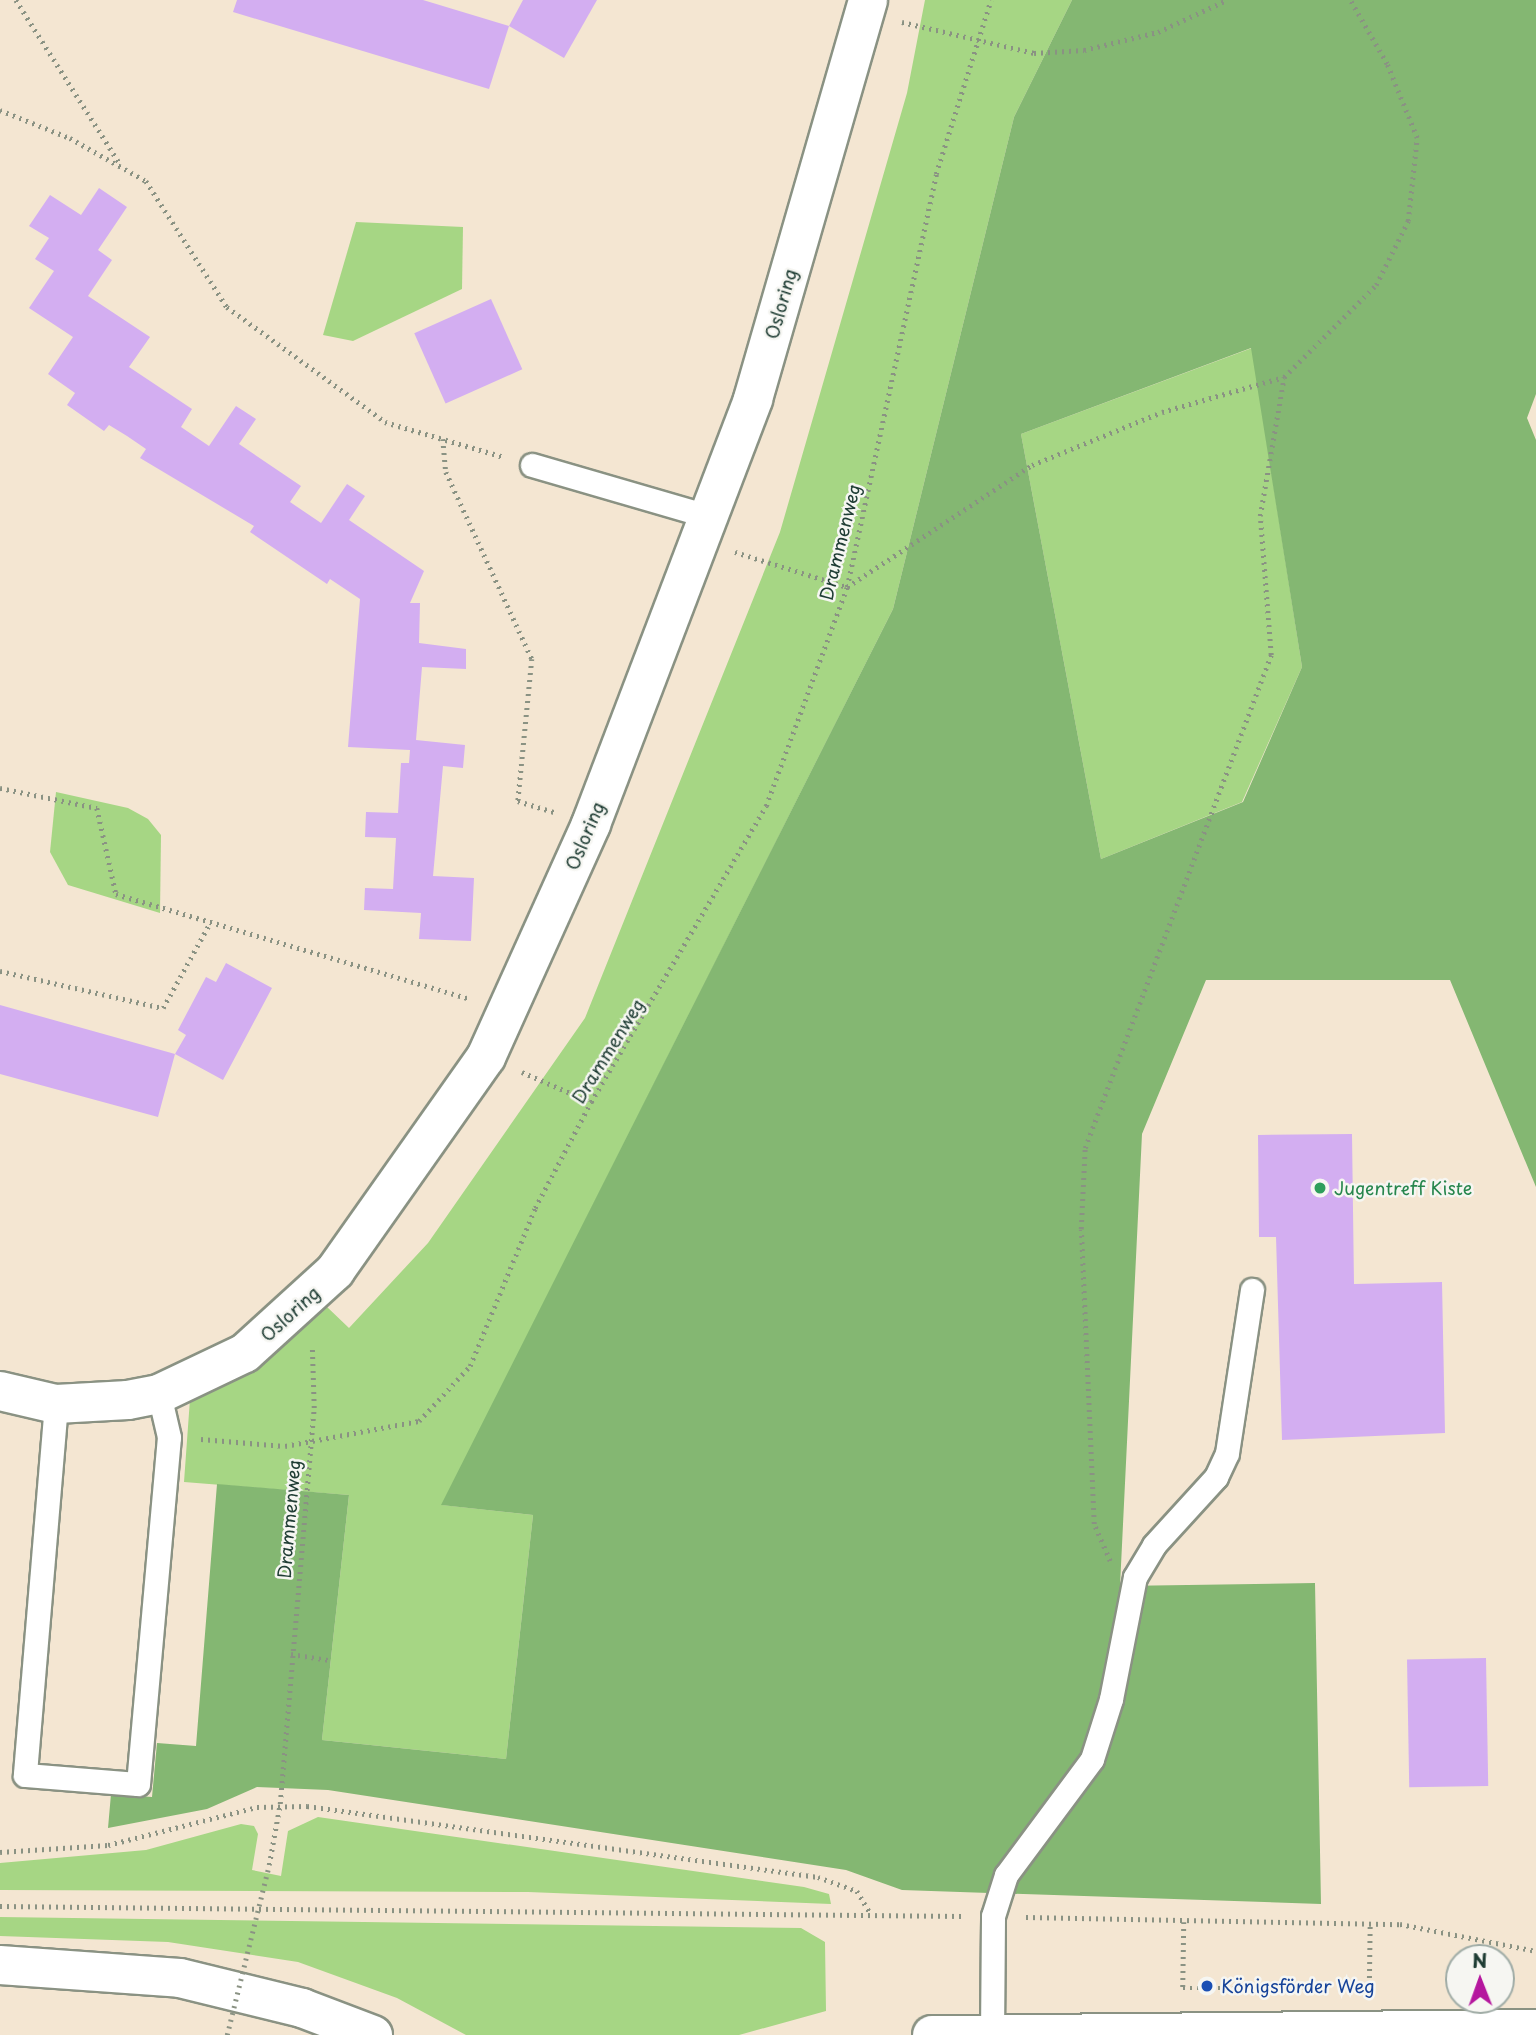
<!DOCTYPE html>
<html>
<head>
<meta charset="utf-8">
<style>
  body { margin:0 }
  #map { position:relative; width:1536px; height:2035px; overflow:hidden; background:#f4e6d2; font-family:"Playpen Sans",sans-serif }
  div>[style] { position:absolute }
  .green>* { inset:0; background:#a6d684 }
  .forest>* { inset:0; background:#84b772 }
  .building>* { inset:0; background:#d3aef1; transform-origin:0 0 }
  .path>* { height:4.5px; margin-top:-2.25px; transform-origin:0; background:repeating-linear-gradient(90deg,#8a9283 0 2px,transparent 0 7px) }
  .roads { filter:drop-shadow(2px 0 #8a9283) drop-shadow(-2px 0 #8a9283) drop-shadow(0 2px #8a9283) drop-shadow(0 -2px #8a9283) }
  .service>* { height:23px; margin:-11.5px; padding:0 11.5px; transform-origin:11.5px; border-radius:11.5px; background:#fff }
  .minor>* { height:38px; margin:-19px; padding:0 19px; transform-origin:19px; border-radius:19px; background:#fff }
  .tertiary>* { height:38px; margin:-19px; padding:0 19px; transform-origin:19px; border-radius:19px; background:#fff }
  .secondary>* { height:38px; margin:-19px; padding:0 19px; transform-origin:19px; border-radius:19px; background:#fff }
  .path-bridge>* { height:4.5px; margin-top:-2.25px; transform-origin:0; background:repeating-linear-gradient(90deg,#8a9283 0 2px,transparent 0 7px) }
  .dots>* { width:19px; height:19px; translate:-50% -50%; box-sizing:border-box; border:4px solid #f6f6f2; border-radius:50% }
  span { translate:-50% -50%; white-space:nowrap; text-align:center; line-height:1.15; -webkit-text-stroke:5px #f6f6f2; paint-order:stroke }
  .street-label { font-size:18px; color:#1f3d34 }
  .leisure-label { font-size:18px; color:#27864d }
  .left { translate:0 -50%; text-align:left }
  .transit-label { font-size:18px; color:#164399 }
  .north { position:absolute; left:1445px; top:1944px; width:70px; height:70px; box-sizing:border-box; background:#f6f6f2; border:2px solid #a0aca6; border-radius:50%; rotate:359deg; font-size:19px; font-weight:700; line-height:28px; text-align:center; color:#1f3d34 }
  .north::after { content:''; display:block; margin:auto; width:24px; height:32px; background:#b5179e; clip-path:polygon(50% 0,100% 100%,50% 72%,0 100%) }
</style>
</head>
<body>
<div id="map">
  <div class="green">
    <i style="clip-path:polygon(925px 0,1072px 0,1014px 117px,893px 609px,442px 1505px,533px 1515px,506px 1759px,322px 1740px,349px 1495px,184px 1482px,190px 1399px,269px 1357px,326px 1306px,349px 1328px,428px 1243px,585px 1018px,780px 532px,907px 93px)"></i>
    <i style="clip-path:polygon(356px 222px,463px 227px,462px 289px,353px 341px,323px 335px)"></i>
    <i style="clip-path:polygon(1252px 348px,1302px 667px,1242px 802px,1101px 859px,1021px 434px)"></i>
    <i style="clip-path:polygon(56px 792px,128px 808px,148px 819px,161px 835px,160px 913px,68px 885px,50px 852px)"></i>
    <i style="clip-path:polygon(318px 1817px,804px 1887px,829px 1894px,831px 1904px,528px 1892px,0 1890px,0 1863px,146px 1850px,241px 1824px,254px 1826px,258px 1834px,252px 1870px,281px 1876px,288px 1831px)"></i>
    <i style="clip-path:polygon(0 1917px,801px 1928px,825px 1942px,826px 2011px,739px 2035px,466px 2035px,397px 1998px,298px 1962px,168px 1942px,0 1936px)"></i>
  </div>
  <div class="forest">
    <i style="clip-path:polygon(evenodd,1072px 0,1536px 0,1536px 394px,1527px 418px,1536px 440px,1536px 1187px,1450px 980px,1206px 980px,1142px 1134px,1120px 1586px,1315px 1583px,1321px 1904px,902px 1890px,846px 1870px,328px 1790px,257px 1787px,207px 1809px,108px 1828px,111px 1794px,152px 1797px,157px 1743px,196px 1746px,217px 1484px,349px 1495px,322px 1740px,506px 1759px,533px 1515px,441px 1505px,893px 609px,1014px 117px,1072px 0,1251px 348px,1302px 667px,1243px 802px,1101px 859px,1021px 434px,1251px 348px)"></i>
  </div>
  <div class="building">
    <i style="clip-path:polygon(237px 0,423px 0,509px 26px,489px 89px,233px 12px)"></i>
    <i style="clip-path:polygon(523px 0,597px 0,564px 58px,509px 26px)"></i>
    <i style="clip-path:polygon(99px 188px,127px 207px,98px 250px,112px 260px,88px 296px,150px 337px,129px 367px,192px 409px,181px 427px,209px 446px,236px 406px,256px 419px,239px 444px,301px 486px,290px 502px,321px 523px,347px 484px,365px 496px,349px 520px,424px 571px,410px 603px,420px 603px,419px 643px,466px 649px,466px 669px,422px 667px,416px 740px,465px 745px,463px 768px,443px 766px,433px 876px,474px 878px,471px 941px,419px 939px,421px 913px,364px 910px,365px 888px,393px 889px,396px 838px,365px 837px,366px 812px,398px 813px,401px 763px,409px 763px,410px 750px,348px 747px,360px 599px,330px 579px,327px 584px,250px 532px,254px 526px,140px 458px,146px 449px,127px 436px,109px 425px,104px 431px,67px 405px,75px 393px,48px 374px,73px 337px,29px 308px,54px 271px,35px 259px,49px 238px,29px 226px,50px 195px,81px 215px)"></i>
    <i style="left:491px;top:299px;width:77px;height:84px;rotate:66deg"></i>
    <i style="clip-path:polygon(226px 963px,272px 988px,223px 1080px,175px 1054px,158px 1117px,0 1074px,0 1005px,175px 1054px,186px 1035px,178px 1030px,206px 977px,216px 982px)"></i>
    <i style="clip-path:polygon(1352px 1134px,1354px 1284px,1442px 1282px,1445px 1433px,1282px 1440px,1276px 1237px,1259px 1237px,1258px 1135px)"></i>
    <i style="left:1486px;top:1658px;width:128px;height:79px;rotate:89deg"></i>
  </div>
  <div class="path">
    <i style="left:16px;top:0;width:194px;rotate:57.6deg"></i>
    <i style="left:902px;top:22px;width:136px;rotate:13.2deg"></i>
    <i style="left:1034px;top:53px;width:50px;rotate:-3.4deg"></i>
    <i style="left:1084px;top:50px;width:76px;rotate:-13.7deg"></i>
    <i style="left:1158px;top:32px;width:76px;rotate:-24.9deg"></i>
    <i style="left:0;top:110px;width:75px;rotate:21.8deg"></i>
    <i style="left:70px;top:138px;width:87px;rotate:29.5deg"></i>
    <i style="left:146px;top:181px;width:150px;rotate:57.3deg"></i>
    <i style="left:227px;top:307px;width:195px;rotate:36deg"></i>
    <i style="left:385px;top:422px;width:124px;rotate:16.4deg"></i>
    <i style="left:443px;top:439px;width:33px;rotate:85deg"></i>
    <i style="left:446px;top:472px;width:206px;rotate:65.3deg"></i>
    <i style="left:532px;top:659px;width:143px;rotate:95.6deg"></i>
    <i style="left:518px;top:801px;width:38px;rotate:17deg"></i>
    <i style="left:735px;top:552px;width:117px;rotate:17.4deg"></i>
    <i style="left:847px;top:587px;width:222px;rotate:-33.4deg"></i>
    <i style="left:1032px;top:465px;width:140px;rotate:-22.2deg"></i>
    <i style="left:1162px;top:412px;width:127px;rotate:-16deg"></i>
    <i style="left:1284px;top:377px;width:130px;rotate:-45deg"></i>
    <i style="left:1376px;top:285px;width:72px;rotate:-63.4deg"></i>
    <i style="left:1408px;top:221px;width:83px;rotate:-83.8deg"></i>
    <i style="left:1417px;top:138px;width:80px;rotate:-112.1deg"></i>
    <i style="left:1387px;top:64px;width:74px;rotate:-120deg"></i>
    <i style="left:0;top:788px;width:99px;rotate:11.7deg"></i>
    <i style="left:97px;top:808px;width:88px;rotate:77.5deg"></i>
    <i style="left:116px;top:894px;width:370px;rotate:16.5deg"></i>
    <i style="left:0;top:971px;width:167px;rotate:12.8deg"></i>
    <i style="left:163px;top:1008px;width:97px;rotate:-61.1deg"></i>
    <i style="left:522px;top:1072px;width:75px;rotate:23.5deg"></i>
    <i style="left:201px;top:1439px;width:84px;rotate:4.8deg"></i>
    <i style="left:285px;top:1446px;width:136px;rotate:-10.6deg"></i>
    <i style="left:419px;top:1421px;width:75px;rotate:-47.2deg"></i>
    <i style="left:470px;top:1366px;width:171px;rotate:-67.6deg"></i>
    <i style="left:535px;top:1208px;width:120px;rotate:-62.2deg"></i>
    <i style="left:591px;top:1102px;width:344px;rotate:-59.4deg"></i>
    <i style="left:766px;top:806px;width:233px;rotate:-69.7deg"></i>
    <i style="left:847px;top:587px;width:422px;rotate:-77.8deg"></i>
    <i style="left:936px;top:174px;width:182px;rotate:-72.5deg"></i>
    <i style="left:1110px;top:1561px;width:40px;rotate:-113.4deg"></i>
    <i style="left:1094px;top:1524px;width:295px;rotate:-92.5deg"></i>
    <i style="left:1081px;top:1229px;width:81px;rotate:-87.2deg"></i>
    <i style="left:1085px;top:1148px;width:527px;rotate:-69.33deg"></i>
    <i style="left:1271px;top:655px;width:139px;rotate:-94.5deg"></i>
    <i style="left:1260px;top:516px;width:141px;rotate:-80.2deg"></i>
    <i style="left:291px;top:1654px;width:39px;rotate:9deg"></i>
    <i style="left:0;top:1852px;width:108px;rotate:-3.7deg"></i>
    <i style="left:108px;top:1845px;width:154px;rotate:-14.3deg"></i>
    <i style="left:257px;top:1807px;width:50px;rotate:-1.1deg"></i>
    <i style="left:307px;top:1806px;width:516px;rotate:7.91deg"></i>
    <i style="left:818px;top:1877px;width:41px;rotate:19.7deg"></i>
    <i style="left:857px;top:1891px;width:27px;rotate:59deg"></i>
    <i style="left:269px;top:1865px;width:62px;rotate:-79.8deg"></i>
    <i style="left:280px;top:1804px;width:397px;rotate:-85.1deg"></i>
    <i style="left:314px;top:1408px;width:62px;rotate:-91.8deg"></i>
    <i style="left:0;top:1906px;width:962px;rotate:0.6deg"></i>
    <i style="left:1026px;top:1917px;width:374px;rotate:1.1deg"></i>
    <i style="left:1400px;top:1924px;width:139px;rotate:11.2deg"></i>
    <i style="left:1184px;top:1922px;width:66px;rotate:90.9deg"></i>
    <i style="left:1183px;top:1988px;width:136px"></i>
    <i style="left:1369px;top:1992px;width:68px;rotate:-89.2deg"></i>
  </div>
  <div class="roads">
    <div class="service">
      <i style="left:532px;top:465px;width:183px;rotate:16.2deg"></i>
      <i style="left:56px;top:1404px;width:372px;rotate:94.8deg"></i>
      <i style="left:25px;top:1775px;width:113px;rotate:4.6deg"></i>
      <i style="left:138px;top:1784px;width:348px;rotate:-84.9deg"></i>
      <i style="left:169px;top:1437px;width:44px;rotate:-103.1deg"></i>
      <i style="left:992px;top:2034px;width:118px;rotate:-89.5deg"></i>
      <i style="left:993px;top:1916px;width:43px;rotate:-72.4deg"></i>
      <i style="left:1006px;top:1875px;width:144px;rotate:-53.4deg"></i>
      <i style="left:1092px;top:1759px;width:63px;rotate:-72.4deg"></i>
      <i style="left:1111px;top:1699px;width:124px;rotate:-78.9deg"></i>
      <i style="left:1135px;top:1577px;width:37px;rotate:-59deg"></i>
      <i style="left:1154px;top:1545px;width:92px;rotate:-47.6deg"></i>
      <i style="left:1216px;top:1477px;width:26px;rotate:-65deg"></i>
      <i style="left:1227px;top:1453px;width:165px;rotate:-81.3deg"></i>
    </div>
    <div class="minor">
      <i style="left:0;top:1391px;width:57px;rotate:13.1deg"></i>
      <i style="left:56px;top:1404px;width:72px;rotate:-3.2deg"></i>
      <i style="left:128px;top:1400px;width:32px;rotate:-11deg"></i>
      <i style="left:159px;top:1394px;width:95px;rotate:-25.5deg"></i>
      <i style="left:245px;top:1353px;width:122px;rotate:-42.3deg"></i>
      <i style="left:335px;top:1271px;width:262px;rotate:-54.8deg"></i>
      <i style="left:486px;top:1057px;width:256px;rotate:-65.7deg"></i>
      <i style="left:591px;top:824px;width:455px;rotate:-69.1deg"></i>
      <i style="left:753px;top:399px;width:415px;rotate:-73.9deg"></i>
    </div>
    <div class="tertiary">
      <i style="left:932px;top:2035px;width:604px;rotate:-0.57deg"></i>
    </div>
    <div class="secondary">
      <i style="left:0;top:1965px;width:180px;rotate:4.1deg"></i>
      <i style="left:180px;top:1978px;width:126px;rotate:13.8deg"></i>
      <i style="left:302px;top:2008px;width:76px;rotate:20.8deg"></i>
    </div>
  </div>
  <div class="path-bridge">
    <i style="left:227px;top:2035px;width:175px;rotate:-76.1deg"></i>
  </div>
  <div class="dots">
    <i style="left:1320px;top:1188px;background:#2e9e5b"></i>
    <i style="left:1207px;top:1986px;background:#1a4fb4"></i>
  </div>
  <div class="street-label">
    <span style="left:781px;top:304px;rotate:-74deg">Osloring</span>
    <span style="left:840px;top:542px;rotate:-76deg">Drammenweg</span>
    <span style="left:585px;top:836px;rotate:-67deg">Osloring</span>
    <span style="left:608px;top:1051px;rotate:-58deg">Drammenweg</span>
    <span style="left:290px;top:1314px;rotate:-42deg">Osloring</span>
    <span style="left:289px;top:1519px;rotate:-85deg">Drammenweg</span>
  </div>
  <div class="leisure-label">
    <span class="left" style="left:1334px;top:1188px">Jugentreff Kiste</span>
  </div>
  <div class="transit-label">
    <span class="left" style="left:1221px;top:1986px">Königsförder Weg</span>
  </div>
  <div class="north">N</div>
</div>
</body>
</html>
